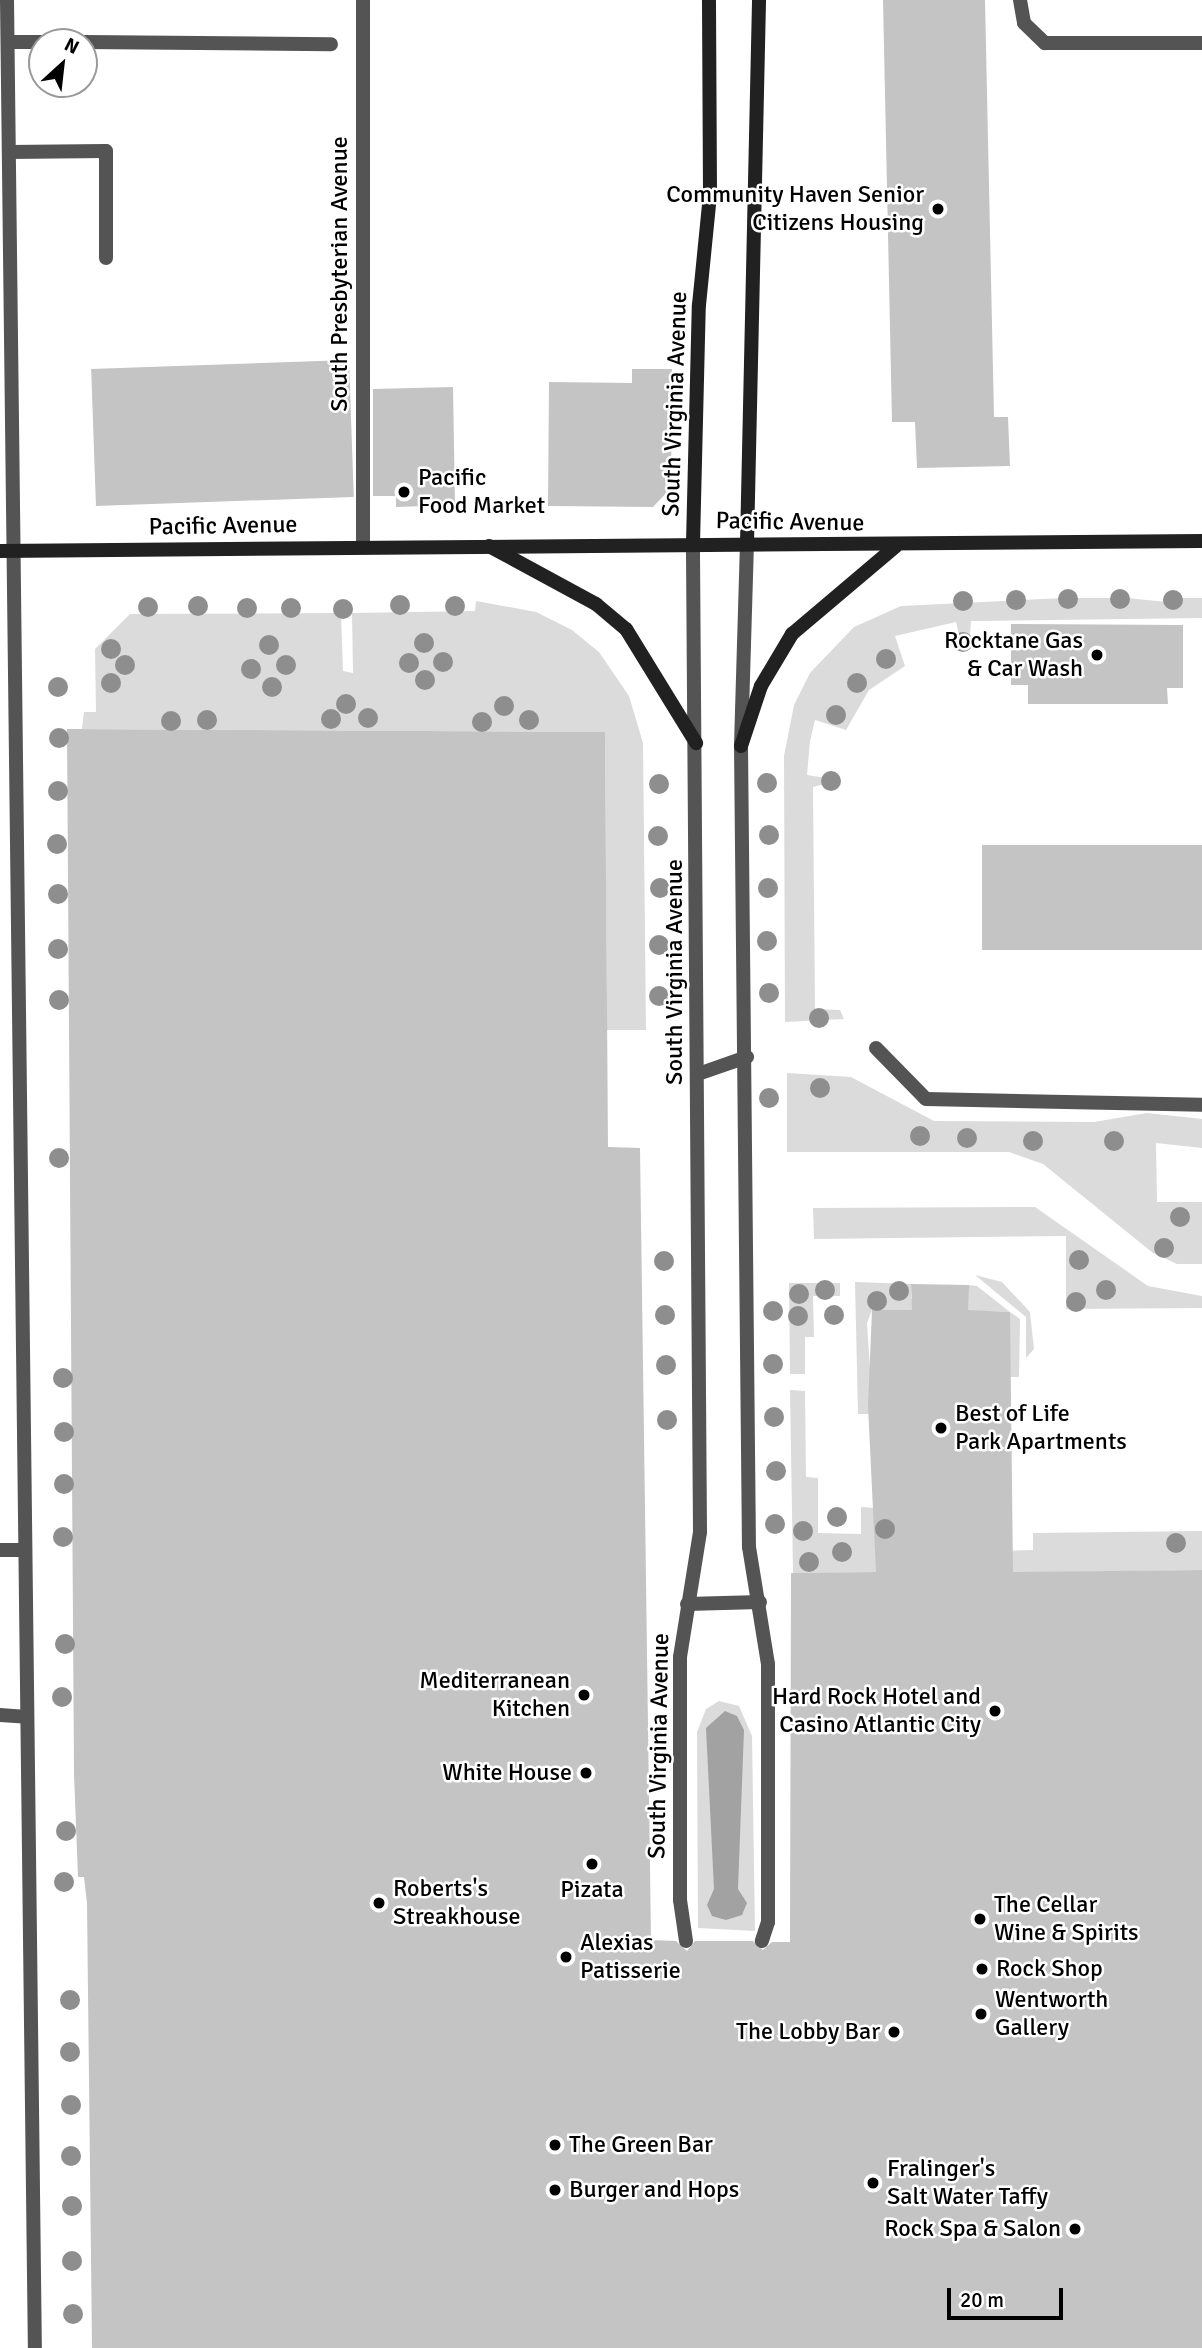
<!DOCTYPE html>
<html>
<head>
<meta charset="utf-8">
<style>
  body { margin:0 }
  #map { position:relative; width:1202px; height:2348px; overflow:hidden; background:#fff; font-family:Signika,sans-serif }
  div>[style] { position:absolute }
  .green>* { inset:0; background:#dbdbdb }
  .water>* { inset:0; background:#a2a2a2 }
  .building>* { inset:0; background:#c4c4c4; transform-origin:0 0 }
  .lane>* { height:14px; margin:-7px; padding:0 7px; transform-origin:7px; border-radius:7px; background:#545454 }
  .street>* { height:14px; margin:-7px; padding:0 7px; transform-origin:7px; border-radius:7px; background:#545454 }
  .secondary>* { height:14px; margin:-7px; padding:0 7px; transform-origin:7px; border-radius:7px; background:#212121 }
  .trees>* { width:20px; height:20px; margin:-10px; border-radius:50%; background:#8e8e8e }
  .dots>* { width:19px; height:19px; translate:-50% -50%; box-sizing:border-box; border:4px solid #fff; border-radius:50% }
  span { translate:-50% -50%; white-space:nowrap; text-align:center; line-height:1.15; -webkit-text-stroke:5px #fff; paint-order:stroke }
  .poi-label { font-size:24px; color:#000 }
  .right { translate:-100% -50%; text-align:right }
  .left { translate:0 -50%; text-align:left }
  .street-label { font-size:24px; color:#000 }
  .north { position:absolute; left:28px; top:28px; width:70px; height:70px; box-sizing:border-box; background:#fff; border:2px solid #999; border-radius:50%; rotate:27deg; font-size:19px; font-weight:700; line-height:28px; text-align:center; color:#000 }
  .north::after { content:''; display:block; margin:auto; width:24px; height:32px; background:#000; clip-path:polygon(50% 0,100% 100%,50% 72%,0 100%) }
  .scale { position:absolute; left:947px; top:2288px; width:116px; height:32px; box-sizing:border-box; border:4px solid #000; border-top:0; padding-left:9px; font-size:21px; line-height:24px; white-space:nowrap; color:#000; -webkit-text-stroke:5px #fff; paint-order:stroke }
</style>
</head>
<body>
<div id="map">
  <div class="green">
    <i style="clip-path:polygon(1063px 598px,1064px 604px,1074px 598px,1116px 598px,1117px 604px,1126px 598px,1178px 603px,1179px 598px,1202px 598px,1202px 618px,971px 621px,969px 648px,963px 652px,956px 622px,895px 636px,905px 666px,869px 690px,846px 730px,815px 720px,810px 741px,807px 775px,839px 780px,813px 787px,815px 1009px,840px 1010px,844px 1019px,785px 1022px,784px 756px,794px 705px,810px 673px,854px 627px,901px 606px)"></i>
    <i style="clip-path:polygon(476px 601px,536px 612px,572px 630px,599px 652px,629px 696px,643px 743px,646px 1030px,607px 1030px,605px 732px,82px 729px,84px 712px,96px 712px,95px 649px,130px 614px,341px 613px,343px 671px,353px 673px,352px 613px,475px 611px)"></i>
    <i style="clip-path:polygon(787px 1073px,851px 1077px,934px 1121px,1094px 1122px,1147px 1113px,1202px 1119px,1202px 1148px,1156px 1143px,1157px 1202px,1202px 1202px,1202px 1264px,1177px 1264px,1153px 1253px,1043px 1164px,1009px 1152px,787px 1152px)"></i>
    <i style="clip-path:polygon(1035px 1207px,1148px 1286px,1202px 1296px,1202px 1308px,1066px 1309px,1066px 1236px,814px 1239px,813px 1208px)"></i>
    <i style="clip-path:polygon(975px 1275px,1002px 1282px,1030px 1312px,1034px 1349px,1026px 1358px,1026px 1317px)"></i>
    <i style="clip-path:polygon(855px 1282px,911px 1284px,911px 1299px,921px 1299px,921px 1310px,872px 1310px,867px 1323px,873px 1414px,858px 1414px)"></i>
    <i style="clip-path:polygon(789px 1283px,840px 1283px,840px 1296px,813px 1296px,814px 1337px,805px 1337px,805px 1374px,790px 1374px)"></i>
    <i style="clip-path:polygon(969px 1285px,977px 1286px,1010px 1312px,1020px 1319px,1019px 1377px,1010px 1377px,1010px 1312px,954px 1310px)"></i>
    <i style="clip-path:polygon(790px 1390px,805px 1391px,806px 1477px,818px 1478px,818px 1533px,861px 1534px,861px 1507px,875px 1508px,934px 1572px,793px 1573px)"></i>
    <i style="clip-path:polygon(1202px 1531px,1202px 1570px,986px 1573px,1000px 1551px,1033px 1550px,1033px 1533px)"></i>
    <i style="clip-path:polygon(719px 1701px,739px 1706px,752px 1736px,755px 1931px,698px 1928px,697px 1732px,706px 1709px)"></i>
  </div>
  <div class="water">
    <i style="clip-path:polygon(725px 1711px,737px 1716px,744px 1730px,738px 1889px,747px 1903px,742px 1915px,726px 1920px,712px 1916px,707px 1905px,714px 1889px,706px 1728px)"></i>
  </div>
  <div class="building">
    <i style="clip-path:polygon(883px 0,985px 0,994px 417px,1008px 417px,1010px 466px,917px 468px,915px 422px,892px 422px)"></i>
    <i style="left:349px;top:360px;width:137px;height:258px;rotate:88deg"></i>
    <i style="clip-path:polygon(632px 369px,672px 369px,671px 488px,653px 507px,548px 506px,549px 382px,632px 383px)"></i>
    <i style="clip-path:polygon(453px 387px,455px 505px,396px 507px,396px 496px,373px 496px,373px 389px)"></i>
    <i style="clip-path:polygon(1011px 624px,1183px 625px,1183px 688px,1167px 688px,1168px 704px,1028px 704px,1028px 685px,1011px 685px)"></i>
    <i style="clip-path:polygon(67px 729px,605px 732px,608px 1147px,640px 1148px,651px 1940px,676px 1941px,687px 1951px,695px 1941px,753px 1941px,763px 1950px,772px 1942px,790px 1942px,791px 1573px,876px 1572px,868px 1406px,872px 1310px,912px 1310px,911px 1284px,969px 1285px,968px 1310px,1010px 1312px,1013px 1572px,1202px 1570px,1202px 2348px,92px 2348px,87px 1903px,84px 1877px,78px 1877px,74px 1774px)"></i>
    <i style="left:1202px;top:845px;width:105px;height:220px;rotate:90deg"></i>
  </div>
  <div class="lane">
    <i style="left:1020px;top:0;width:23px;rotate:80deg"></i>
    <i style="left:1024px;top:23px;width:29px;rotate:44deg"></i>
    <i style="left:1045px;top:43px;width:157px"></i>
    <i style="left:8px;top:42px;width:46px"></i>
    <i style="left:84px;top:42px;width:247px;rotate:0.5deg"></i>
    <i style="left:9px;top:152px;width:97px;rotate:-0.6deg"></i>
    <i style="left:106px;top:151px;width:107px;rotate:90deg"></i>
    <i style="left:876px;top:1048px;width:71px;rotate:45.6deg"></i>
    <i style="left:926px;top:1099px;width:276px;rotate:1.2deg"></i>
    <i style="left:698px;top:1074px;width:52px;rotate:-19.1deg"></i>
    <i style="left:0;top:1550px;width:25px"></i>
    <i style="left:687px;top:1604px;width:73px;rotate:-1.6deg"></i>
    <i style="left:0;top:1715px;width:27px;rotate:4deg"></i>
  </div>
  <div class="street">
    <i style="left:7px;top:0;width:2348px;rotate:89.32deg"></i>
    <i style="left:363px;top:0;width:547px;rotate:90deg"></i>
    <i style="left:747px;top:543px;width:203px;rotate:91.7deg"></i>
    <i style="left:741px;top:746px;width:801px;rotate:89.43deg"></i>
    <i style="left:749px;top:1547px;width:119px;rotate:80.8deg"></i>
    <i style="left:768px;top:1664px;width:258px;rotate:90deg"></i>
    <i style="left:768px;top:1922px;width:20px;rotate:108deg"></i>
    <i style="left:686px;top:1941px;width:41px;rotate:-98.3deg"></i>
    <i style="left:680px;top:1900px;width:243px;rotate:-90deg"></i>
    <i style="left:680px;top:1657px;width:127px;rotate:-80.9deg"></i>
    <i style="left:700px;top:1532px;width:989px;rotate:-90.41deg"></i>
  </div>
  <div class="secondary">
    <i style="left:693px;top:543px;width:238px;rotate:-88.6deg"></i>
    <i style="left:699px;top:305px;width:112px;rotate:-84.3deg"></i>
    <i style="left:710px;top:194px;width:194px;rotate:-90.3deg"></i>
    <i style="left:747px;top:543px;width:543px;rotate:-88.73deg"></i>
    <i style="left:489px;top:546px;width:122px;rotate:28.5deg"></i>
    <i style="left:596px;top:604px;width:39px;rotate:40deg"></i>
    <i style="left:626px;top:629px;width:134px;rotate:58.4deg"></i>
    <i style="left:0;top:551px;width:1202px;rotate:-0.48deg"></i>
    <i style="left:741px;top:746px;width:63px;rotate:-71.6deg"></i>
    <i style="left:761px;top:686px;width:61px;rotate:-59.2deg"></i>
    <i style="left:792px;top:634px;width:136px;rotate:-40.2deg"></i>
  </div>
  <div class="trees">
    <i style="left:1068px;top:599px"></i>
    <i style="left:1120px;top:599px"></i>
    <i style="left:1016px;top:600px"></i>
    <i style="left:1173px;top:600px"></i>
    <i style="left:963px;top:601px"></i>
    <i style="left:400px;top:605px"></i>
    <i style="left:198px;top:606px"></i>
    <i style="left:455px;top:606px"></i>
    <i style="left:148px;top:607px"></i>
    <i style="left:247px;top:608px"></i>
    <i style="left:291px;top:608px"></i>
    <i style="left:343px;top:609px"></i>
    <i style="left:963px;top:642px"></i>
    <i style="left:424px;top:643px"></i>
    <i style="left:269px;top:645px"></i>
    <i style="left:111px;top:649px"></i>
    <i style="left:886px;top:659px"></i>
    <i style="left:443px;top:662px"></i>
    <i style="left:409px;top:663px"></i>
    <i style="left:125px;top:665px"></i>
    <i style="left:286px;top:665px"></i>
    <i style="left:251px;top:669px"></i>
    <i style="left:425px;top:680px"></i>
    <i style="left:111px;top:683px"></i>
    <i style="left:857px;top:683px"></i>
    <i style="left:58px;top:687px"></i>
    <i style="left:272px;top:687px"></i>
    <i style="left:346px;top:704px"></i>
    <i style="left:504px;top:706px"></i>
    <i style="left:836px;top:715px"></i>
    <i style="left:368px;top:718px"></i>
    <i style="left:331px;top:719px"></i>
    <i style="left:207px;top:720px"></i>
    <i style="left:529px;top:720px"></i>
    <i style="left:171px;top:721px"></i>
    <i style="left:482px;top:722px"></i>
    <i style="left:59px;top:738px"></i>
    <i style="left:831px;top:781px"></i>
    <i style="left:767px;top:783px"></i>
    <i style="left:659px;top:784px"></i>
    <i style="left:58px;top:791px"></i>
    <i style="left:769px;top:835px"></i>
    <i style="left:658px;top:836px"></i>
    <i style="left:57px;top:844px"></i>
    <i style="left:660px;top:888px"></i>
    <i style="left:768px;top:888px"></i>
    <i style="left:58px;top:894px"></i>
    <i style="left:767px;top:941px"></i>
    <i style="left:659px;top:945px"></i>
    <i style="left:58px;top:949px"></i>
    <i style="left:769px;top:993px"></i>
    <i style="left:659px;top:996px"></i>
    <i style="left:59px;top:1000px"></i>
    <i style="left:819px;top:1018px"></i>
    <i style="left:820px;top:1088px"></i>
    <i style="left:769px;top:1098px"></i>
    <i style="left:920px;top:1136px"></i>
    <i style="left:967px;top:1138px"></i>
    <i style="left:1033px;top:1141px"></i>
    <i style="left:1114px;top:1141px"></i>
    <i style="left:59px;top:1158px"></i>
    <i style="left:1180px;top:1217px"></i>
    <i style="left:1164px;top:1248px"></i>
    <i style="left:1079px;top:1260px"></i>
    <i style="left:664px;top:1261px"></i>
    <i style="left:825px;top:1290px"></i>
    <i style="left:1106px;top:1290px"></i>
    <i style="left:899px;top:1291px"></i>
    <i style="left:799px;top:1294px"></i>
    <i style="left:877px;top:1301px"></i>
    <i style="left:1076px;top:1302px"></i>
    <i style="left:773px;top:1311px"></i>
    <i style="left:665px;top:1315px"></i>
    <i style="left:834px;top:1315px"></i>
    <i style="left:798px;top:1316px"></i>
    <i style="left:773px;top:1364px"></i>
    <i style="left:666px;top:1365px"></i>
    <i style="left:63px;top:1378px"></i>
    <i style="left:774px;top:1417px"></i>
    <i style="left:667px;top:1420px"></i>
    <i style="left:64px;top:1432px"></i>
    <i style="left:776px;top:1471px"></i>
    <i style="left:64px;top:1484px"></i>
    <i style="left:837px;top:1517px"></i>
    <i style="left:775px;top:1524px"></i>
    <i style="left:885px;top:1529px"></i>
    <i style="left:803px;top:1531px"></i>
    <i style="left:63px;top:1537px"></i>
    <i style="left:1176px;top:1543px"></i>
    <i style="left:842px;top:1552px"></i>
    <i style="left:809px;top:1562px"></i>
    <i style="left:65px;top:1644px"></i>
    <i style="left:62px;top:1697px"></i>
    <i style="left:66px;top:1831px"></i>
    <i style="left:64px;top:1882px"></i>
    <i style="left:70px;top:2000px"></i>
    <i style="left:70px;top:2052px"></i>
    <i style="left:71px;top:2105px"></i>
    <i style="left:71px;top:2156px"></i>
    <i style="left:72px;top:2206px"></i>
    <i style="left:72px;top:2261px"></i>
    <i style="left:73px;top:2314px"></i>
  </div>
  <div class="dots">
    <i style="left:938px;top:209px;background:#000"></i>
    <i style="left:404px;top:492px;background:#000"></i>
    <i style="left:1097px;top:655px;background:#000"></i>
    <i style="left:941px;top:1428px;background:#000"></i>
    <i style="left:584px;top:1695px;background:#000"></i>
    <i style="left:995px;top:1711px;background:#000"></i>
    <i style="left:586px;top:1773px;background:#000"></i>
    <i style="left:592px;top:1864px;background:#000"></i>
    <i style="left:379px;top:1903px;background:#000"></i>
    <i style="left:980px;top:1919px;background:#000"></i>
    <i style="left:566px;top:1957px;background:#000"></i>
    <i style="left:982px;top:1969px;background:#000"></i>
    <i style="left:981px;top:2014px;background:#000"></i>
    <i style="left:894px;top:2032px;background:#000"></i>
    <i style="left:555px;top:2145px;background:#000"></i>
    <i style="left:873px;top:2183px;background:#000"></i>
    <i style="left:555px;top:2190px;background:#000"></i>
    <i style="left:1075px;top:2229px;background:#000"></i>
  </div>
  <div class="poi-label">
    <span class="right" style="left:924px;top:209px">Community Haven Senior<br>Citizens Housing</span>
    <span class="left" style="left:418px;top:492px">Pacific<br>Food Market</span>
    <span class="right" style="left:1083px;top:655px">Rocktane Gas<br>&amp; Car Wash</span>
    <span class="left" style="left:955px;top:1428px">Best of Life<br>Park Apartments</span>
    <span class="right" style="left:570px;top:1695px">Mediterranean<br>Kitchen</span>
    <span class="right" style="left:981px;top:1711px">Hard Rock Hotel and<br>Casino Atlantic City</span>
    <span class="right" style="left:572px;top:1773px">White House</span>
    <span class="left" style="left:393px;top:1903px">Roberts's<br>Streakhouse</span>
    <span style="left:592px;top:1890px">Pizata</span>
    <span class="left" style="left:994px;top:1919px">The Cellar<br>Wine &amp; Spirits</span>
    <span class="left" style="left:580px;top:1957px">Alexias<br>Patisserie</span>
    <span class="left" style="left:996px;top:1969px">Rock Shop</span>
    <span class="left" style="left:995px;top:2014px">Wentworth<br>Gallery</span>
    <span class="right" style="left:880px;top:2032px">The Lobby Bar</span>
    <span class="left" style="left:569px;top:2145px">The Green Bar</span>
    <span class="left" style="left:887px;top:2183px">Fralinger's<br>Salt Water Taffy</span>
    <span class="left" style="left:569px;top:2190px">Burger and Hops</span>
    <span class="right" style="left:1061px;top:2229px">Rock Spa &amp; Salon</span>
  </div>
  <div class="street-label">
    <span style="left:340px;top:274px;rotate:-90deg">South Presbyterian Avenue</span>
    <span style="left:675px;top:404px;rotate:-88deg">South Virginia Avenue</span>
    <span style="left:790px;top:522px;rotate:1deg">Pacific Avenue</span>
    <span style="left:223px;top:526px;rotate:-1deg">Pacific Avenue</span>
    <span style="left:675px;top:972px;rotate:-90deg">South Virginia Avenue</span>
    <span style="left:659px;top:1746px;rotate:-89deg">South Virginia Avenue</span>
  </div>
  <div class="north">N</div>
  <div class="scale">20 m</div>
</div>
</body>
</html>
